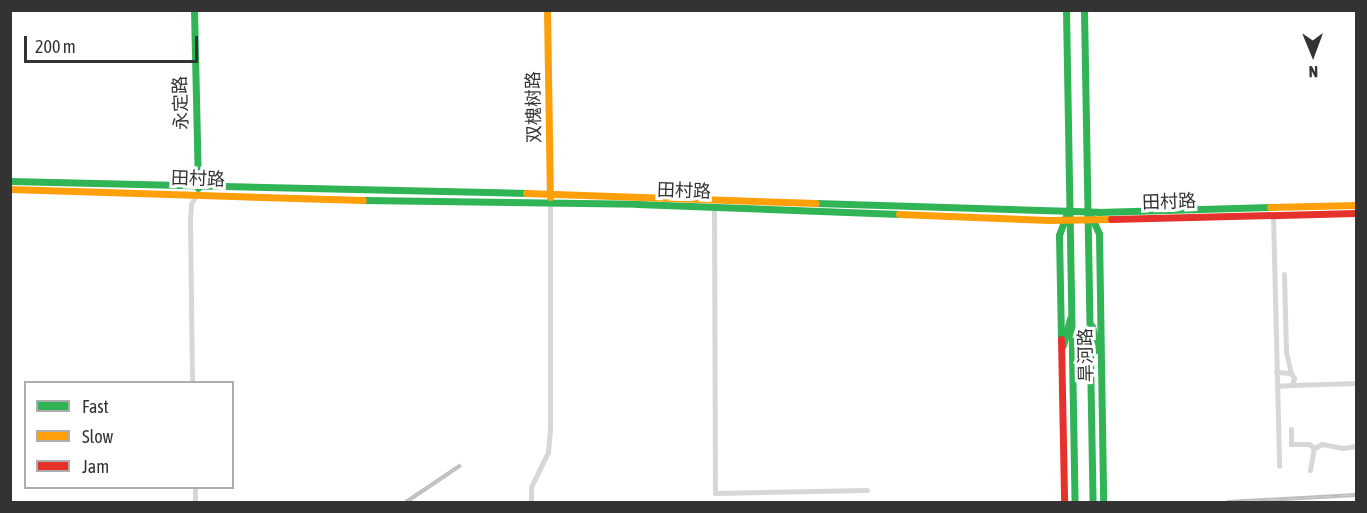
<!DOCTYPE html>
<html>
<head>
<meta charset="utf-8">
<style>
  body { margin:0 }
  #map { position:relative; width:1367px; height:513px; overflow:hidden; background:#fff; font-family:"Asap Condensed","Noto Sans SC",sans-serif }
  div>[style] { position:absolute }
  .street>* { height:5px; margin:-2.5px; padding:0 2.5px; transform-origin:2.5px; border-radius:2.5px; background:#d7d7d7 }
  .fast>* { height:7px; margin:-3.5px; padding:0 3.5px; transform-origin:3.5px; border-radius:3.5px; background:#30b455 }
  .slow>* { height:7px; margin:-3.5px; padding:0 3.5px; transform-origin:3.5px; border-radius:3.5px; background:#ff9f0a }
  .jam>* { height:7px; margin:-3.5px; padding:0 3.5px; transform-origin:3.5px; border-radius:3.5px; background:#e5322d }
  .rail>* { height:4px; margin-top:-2px; transform-origin:0; background:repeating-linear-gradient(90deg,#fff 0 4.5px,#bebebe 0 9px); box-sizing:border-box; border-block:2px solid #bebebe }
  span { translate:-50% -50%; white-space:nowrap; text-align:center; line-height:1.15; -webkit-text-stroke:6px #fff; paint-order:stroke }
  .street-label { font-size:18px; color:#333 }
  .frame { position:absolute; inset:0; border:12px solid #333; pointer-events:none }
  .legend { position:absolute; left:24px; top:381px; width:210px; height:108px; box-sizing:border-box; background:#fff; border:2px solid #adadad; margin:0; padding:8px 10px; list-style:none; font-size:18px; color:#333 }
  .legend li { display:flex; align-items:center; gap:12px; height:30px }
  .legend b { width:30px; border:2px solid #adadad }
  .north { position:absolute; left:1283px; top:24px; width:60px; height:60px; -webkit-text-stroke:4px #fff; paint-order:stroke; rotate:179deg; font-size:16px; font-weight:700; line-height:24px; text-align:center; color:#333 }
  .north::after { content:''; display:block; margin:auto; width:21px; height:27px; background:#333; clip-path:polygon(50% 0,100% 100%,50% 72%,0 100%) }
  .scale { position:absolute; left:24px; top:36px; width:174px; height:27px; box-sizing:border-box; border:3px solid #333; border-top:0; padding-left:8px; font-size:18px; line-height:21px; white-space:nowrap; color:#333; -webkit-text-stroke:4px #fff; paint-order:stroke }
</style>
</head>
<body>
<div id="map">
  <div class="street">
    <i style="left:714px;top:207px;width:286px;rotate:89.8deg"></i>
    <i style="left:715px;top:493px;width:152px;rotate:-1.1deg"></i>
    <i style="left:1273px;top:215px;width:251px;rotate:88.6deg"></i>
    <i style="left:1284px;top:274px;width:78px;rotate:88.5deg"></i>
    <i style="left:1286px;top:352px;width:22px;rotate:77deg"></i>
    <i style="left:1276px;top:372px;width:15px;rotate:4deg"></i>
    <i style="left:1291px;top:373px;width:6px;rotate:59deg"></i>
    <i style="left:1294px;top:378px;width:7px;rotate:106deg"></i>
    <i style="left:1292px;top:385px;width:15px;rotate:176deg"></i>
    <i style="left:192px;top:382px;width:162px;rotate:-90.7deg"></i>
    <i style="left:190px;top:220px;width:16px;rotate:-86deg"></i>
    <i style="left:191px;top:204px;width:10px;rotate:-61deg"></i>
    <i style="left:1292px;top:385px;width:64px;rotate:-1.8deg"></i>
    <i style="left:1291px;top:429px;width:15px;rotate:90deg"></i>
    <i style="left:1291px;top:444px;width:18px"></i>
    <i style="left:1309px;top:444px;width:6px;rotate:39deg"></i>
    <i style="left:1310px;top:470px;width:22px;rotate:-80deg"></i>
    <i style="left:1314px;top:448px;width:9px;rotate:-27deg"></i>
    <i style="left:1322px;top:444px;width:21px;rotate:11deg"></i>
    <i style="left:1343px;top:448px;width:13px;rotate:-9deg"></i>
    <i style="left:195px;top:488px;width:14px;rotate:90deg"></i>
    <i style="left:531px;top:502px;width:15px;rotate:-90deg"></i>
    <i style="left:531px;top:487px;width:39px;rotate:-64deg"></i>
    <i style="left:548px;top:452px;width:24px;rotate:-85deg"></i>
    <i style="left:550px;top:428px;width:225px;rotate:-90deg"></i>
  </div>
  <div class="fast">
    <i style="left:194px;top:10px;width:178px;rotate:88.7deg"></i>
    <i style="left:1066px;top:10px;width:492px;rotate:89deg"></i>
    <i style="left:1084px;top:10px;width:492px;rotate:89deg"></i>
    <i style="left:10px;top:181px;width:516px;rotate:1.33deg"></i>
    <i style="left:363px;top:200px;width:274px;rotate:0.8deg"></i>
    <i style="left:637px;top:204px;width:262px;rotate:2.2deg"></i>
    <i style="left:816px;top:203px;width:282px;rotate:1.8deg"></i>
    <i style="left:1098px;top:212px;width:172px;rotate:-1.7deg"></i>
    <i style="left:1092px;top:218px;width:17px;rotate:66deg"></i>
    <i style="left:1099px;top:234px;width:268px;rotate:89.1deg"></i>
    <i style="left:1092px;top:326px;width:25px;rotate:76deg"></i>
    <i style="left:1061px;top:339px;width:104px;rotate:-91.1deg"></i>
    <i style="left:1059px;top:235px;width:27px;rotate:-70deg"></i>
    <i style="left:1063px;top:345px;width:28px;rotate:-75deg"></i>
  </div>
  <div class="slow">
    <i style="left:547px;top:10px;width:187px;rotate:89.1deg"></i>
    <i style="left:10px;top:189px;width:353px;rotate:1.8deg"></i>
    <i style="left:526px;top:193px;width:290px;rotate:2deg"></i>
    <i style="left:1270px;top:207px;width:86px;rotate:-1.3deg"></i>
    <i style="left:899px;top:214px;width:150px;rotate:2.3deg"></i>
    <i style="left:1049px;top:220px;width:62px;rotate:-0.9deg"></i>
  </div>
  <div class="jam">
    <i style="left:1111px;top:219px;width:245px;rotate:-1.4deg"></i>
    <i style="left:1061px;top:339px;width:163px;rotate:88.9deg"></i>
  </div>
  <div class="rail">
    <i style="left:406px;top:502px;width:66px;rotate:-33.9deg"></i>
    <i style="left:1227px;top:502px;width:129px;rotate:-3.1deg"></i>
  </div>
  <div class="street-label">
    <span style="left:181px;top:103px;rotate:-92deg">永定路</span>
    <span style="left:534px;top:107px;rotate:-91deg">双槐树路</span>
    <span style="left:198px;top:179px;rotate:2deg">田村路</span>
    <span style="left:684px;top:191px;rotate:2deg">田村路</span>
    <span style="left:1169px;top:202px;rotate:-2deg">田村路</span>
    <span style="left:1086px;top:355px;rotate:-91deg">旱河路</span>
  </div>
  <div class="frame"></div>
  <ul class="legend">
  <li><b style="height:8px;background:#30b455"></b>Fast</li>
  <li><b style="height:8px;background:#ff9f0a"></b>Slow</li>
  <li><b style="height:8px;background:#e5322d"></b>Jam</li>
  </ul>
  <div class="north">N</div>
  <div class="scale">200 m</div>
</div>
</body>
</html>
